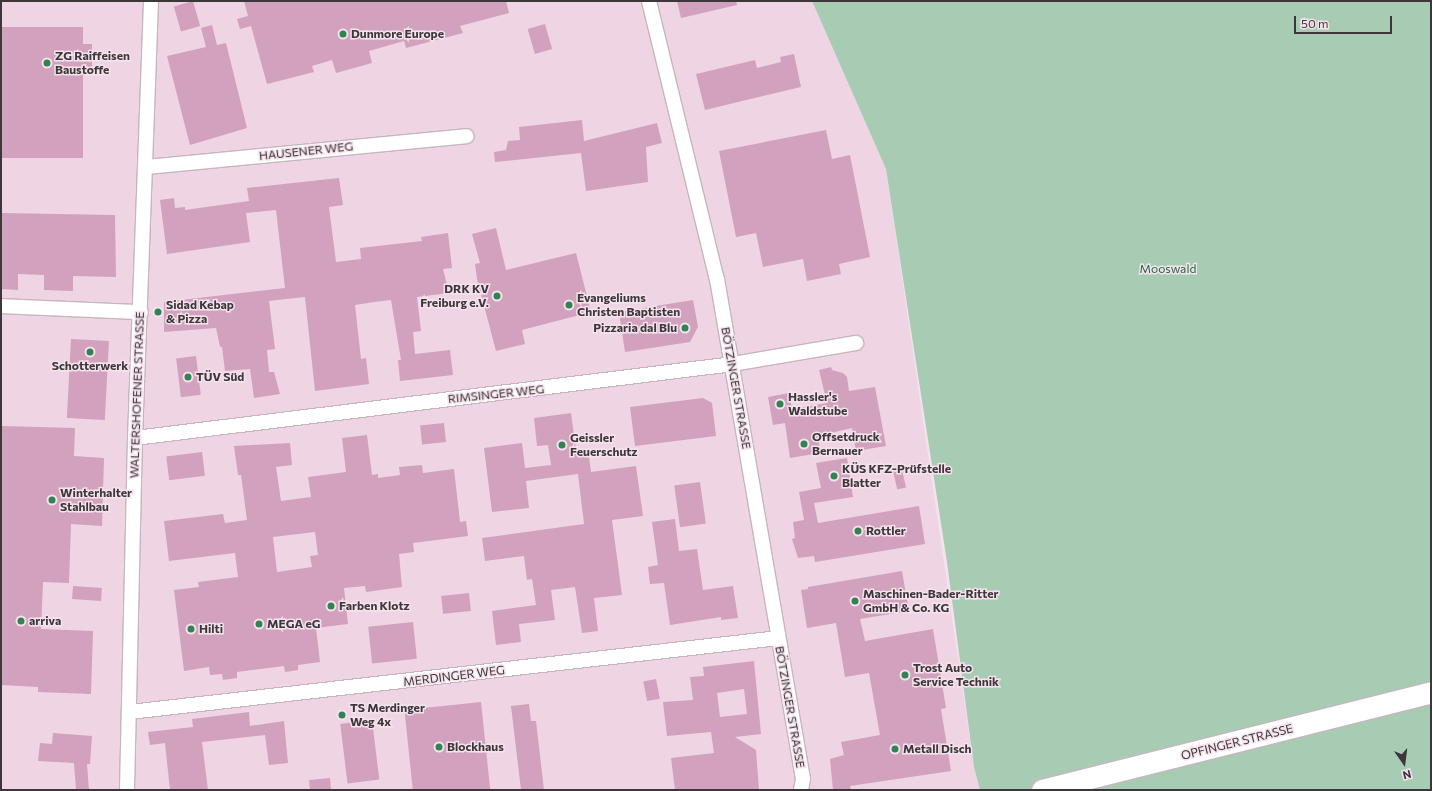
<!DOCTYPE html>
<html>
<head>
<meta charset="utf-8">
<style>
  body { margin:0 }
  #map { position:relative; width:1432px; height:791px; overflow:hidden; background:#f4e2ec; font-family:Commissioner,sans-serif }
  div>[style] { position:absolute }
  .built>* { inset:0; background:#efd5e3 }
  .green>* { inset:0; background:#a8ccb3 }
  .building>* { inset:0; background:#d1a1bd; transform-origin:0 0 }
  .roads { filter:drop-shadow(1px 0 #c6b5be) drop-shadow(-1px 0 #c6b5be) drop-shadow(0 1px #c6b5be) drop-shadow(0 -1px #c6b5be) }
  .minor>* { height:14px; margin:-7px; padding:0 7px; transform-origin:7px; border-radius:7px; background:#fff }
  .secondary>* { height:21px; margin:-10.5px; padding:0 10.5px; transform-origin:10.5px; border-radius:10.5px; background:#fff }
  .dots>* { width:11px; height:11px; translate:-50% -50%; box-sizing:border-box; border:2px solid #f4e2ec; border-radius:50% }
  span { translate:-50% -50%; white-space:nowrap; text-align:center; line-height:1.15; -webkit-text-stroke:3px #f4e2ec; paint-order:stroke }
  .poi-label { font-size:12px; color:#3d363a; font-weight:700 }
  .left { translate:0 -50%; text-align:left }
  .right { translate:-100% -50%; text-align:right }
  .street-label { font-size:12px; color:#3d363a }
  .park-label { font-size:12px; color:#1d673f }
  .frame { position:absolute; inset:0; border:2px solid #3d363a; pointer-events:none }
  .north { position:absolute; left:1384px; top:743px; width:40px; height:40px; -webkit-text-stroke:3px #f4e2ec; paint-order:stroke; rotate:166deg; font-size:11px; font-weight:700; line-height:16px; text-align:center; color:#3d363a }
  .north::after { content:''; display:block; margin:auto; width:14px; height:18px; background:#3d363a; clip-path:polygon(50% 0,100% 100%,50% 72%,0 100%) }
  .scale { position:absolute; left:1294px; top:16px; width:98px; height:18px; box-sizing:border-box; border:2px solid #3d363a; border-top:0; padding-left:5px; font-size:12px; line-height:14px; white-space:nowrap; color:#3d363a; -webkit-text-stroke:3px #f4e2ec; paint-order:stroke }
</style>
</head>
<body>
<div id="map">
  <div class="built">
    <i style="clip-path:polygon(1px 1px,812px 1px,886px 169px,974px 767px,980px 790px,1px 790px)"></i>
  </div>
  <div class="green">
    <i style="clip-path:polygon(812px 1px,1431px 1px,1431px 790px,980px 790px,974px 767px,947px 562px,886px 169px)"></i>
  </div>
  <div class="building">
    <i style="left:193px;top:1px;width:26px;height:20px;rotate:74deg"></i>
    <i style="clip-path:polygon(244px 1px,506px 1px,509px 13px,460px 26px,463px 33px,406px 48px,404px 41px,369px 51px,372px 63px,336px 73px,332px 60px,312px 66px,314px 72px,267px 84px,251px 26px,240px 29px,237px 19px,248px 16px)"></i>
    <i style="clip-path:polygon(677px 1px,736px 1px,737px 5px,681px 18px)"></i>
    <i style="left:545px;top:24px;width:26px;height:18px;rotate:74deg"></i>
    <i style="clip-path:polygon(212px 25px,217px 45px,226px 43px,247px 128px,190px 145px,167px 56px,206px 47px,201px 28px)"></i>
    <i style="clip-path:polygon(2px 27px,83px 27px,83px 44px,92px 44px,92px 74px,83px 73px,83px 158px,1px 158px)"></i>
    <i style="clip-path:polygon(794px 54px,801px 87px,705px 110px,696px 74px,755px 60px,757px 68px,781px 62px,780px 57px)"></i>
    <i style="clip-path:polygon(582px 120px,584px 141px,657px 123px,662px 143px,646px 147px,648px 182px,586px 191px,581px 153px,495px 162px,494px 152px,506px 150px,508px 141px,520px 140px,519px 127px)"></i>
    <i style="clip-path:polygon(826px 130px,832px 159px,850px 155px,870px 257px,839px 264px,841px 274px,807px 281px,803px 259px,763px 267px,756px 233px,736px 237px,719px 151px)"></i>
    <i style="clip-path:polygon(339px 178px,343px 205px,329px 207px,336px 262px,361px 259px,360px 248px,422px 241px,421px 237px,448px 233px,452px 268px,443px 269px,449px 293px,417px 297px,421px 331px,413px 332px,415px 354px,450px 350px,453px 375px,400px 381px,398px 360px,401px 360px,391px 300px,374px 302px,355px 305px,361px 359px,366px 358px,369px 384px,315px 391px,305px 297px,286px 299px,269px 301px,275px 349px,267px 350px,269px 372px,274px 372px,280px 394px,254px 398px,250px 369px,225px 371px,222px 347px,220px 347px,216px 328px,164px 332px,164px 302px,285px 288px,276px 210px,246px 213px,250px 242px,167px 254px,160px 200px,174px 198px,175px 208px,185px 207px,185px 210px,249px 201px,247px 188px)"></i>
    <i style="clip-path:polygon(1px 213px,115px 215px,116px 277px,73px 276px,73px 291px,44px 290px,44px 275px,18px 274px,18px 290px,1px 289px)"></i>
    <i style="clip-path:polygon(496px 228px,506px 270px,576px 253px,591px 312px,522px 330px,525px 344px,496px 351px,477px 279px,475px 264px,480px 263px,472px 234px)"></i>
    <i style="clip-path:polygon(693px 300px,698px 327px,690px 342px,625px 352px,619px 312px)"></i>
    <i style="left:71px;top:339px;width:38px;height:79px;rotate:3deg"></i>
    <i style="left:196px;top:356px;width:39px;height:20px;rotate:83deg"></i>
    <i style="clip-path:polygon(831px 367px,832px 370px,843px 373px,847px 377px,849px 391px,875px 387px,886px 446px,856px 451px,852px 428px,818px 436px,820px 453px,790px 458px,785px 423px,773px 425px,768px 397px,789px 393px,792px 409px,827px 403px,819px 370px)"></i>
    <i style="clip-path:polygon(703px 398px,712px 403px,716px 436px,635px 446px,630px 407px)"></i>
    <i style="clip-path:polygon(571px 413px,576px 450px,588px 449px,591px 472px,636px 466px,643px 516px,612px 520px,622px 595px,594px 598px,598px 631px,582px 633px,575px 587px,551px 590px,555px 620px,519px 624px,521px 642px,496px 645px,492px 611px,536px 605px,532px 579px,527px 580px,524px 556px,485px 561px,482px 538px,584px 524px,578px 474px,526px 481px,529px 508px,492px 512px,484px 448px,522px 443px,525px 468px,551px 465px,548px 445px,537px 446px,534px 418px)"></i>
    <i style="left:444px;top:423px;width:19px;height:24px;rotate:84deg"></i>
    <i style="clip-path:polygon(1px 426px,75px 428px,74px 456px,104px 458px,102px 526px,71px 524px,69px 583px,43px 582px,41px 629px,93px 631px,91px 694px,38px 692px,38px 687px,1px 685px)"></i>
    <i style="clip-path:polygon(evenodd,367px 435px,372px 475px,378px 474px,378px 478px,400px 475px,399px 467px,422px 465px,423px 473px,454px 469px,460px 522px,466px 521px,468px 536px,413px 543px,414px 552px,399px 554px,402px 587px,366px 592px,365px 586px,344px 588px,348px 624px,316px 628px,320px 662px,298px 665px,298px 670px,285px 672px,284px 666px,237px 672px,237px 678px,223px 680px,222px 674px,210px 675px,209px 667px,184px 671px,174px 590px,199px 587px,198px 582px,238px 577px,235px 553px,169px 561px,164px 521px,223px 514px,225px 523px,247px 520px,241px 475px,238px 475px,234px 446px,290px 443px,292px 465px,276px 467px,281px 501px,311px 497px,308px 477px,346px 472px,342px 438px,367px 435px,315px 532px,318px 555px,310px 556px,312px 567px,277px 572px,273px 537px,315px 532px)"></i>
    <i style="left:202px;top:452px;width:24px;height:36px;rotate:83deg"></i>
    <i style="clip-path:polygon(847px 458px,853px 497px,814px 503px,818px 523px,919px 506px,925px 544px,815px 562px,814px 556px,798px 558px,792px 539px,795px 538px,793px 522px,804px 520px,799px 492px,821px 488px,816px 463px)"></i>
    <i style="left:902px;top:470px;width:18px;height:9px;rotate:77deg"></i>
    <i style="left:700px;top:482px;width:42px;height:26px;rotate:82deg"></i>
    <i style="clip-path:polygon(675px 519px,679px 551px,697px 549px,703px 590px,733px 586px,738px 618px,721px 620px,721px 617px,670px 625px,664px 583px,650px 584px,648px 567px,658px 565px,652px 522px)"></i>
    <i style="clip-path:polygon(902px 571px,909px 611px,860px 619px,865px 641px,933px 629px,946px 708px,941px 709px,951px 771px,850px 786px,851px 790px,833px 790px,830px 759px,844px 755px,841px 742px,880px 735px,869px 673px,845px 677px,836px 623px,807px 628px,801px 590px,808px 589px,808px 587px)"></i>
    <i style="left:73px;top:586px;width:29px;height:13px;rotate:4deg"></i>
    <i style="left:469px;top:593px;width:18px;height:28px;rotate:84deg"></i>
    <i style="left:413px;top:622px;width:37px;height:45px;rotate:84deg"></i>
    <i style="clip-path:polygon(evenodd,754px 661px,761px 734px,735px 737px,756px 750px,759px 790px,675px 790px,671px 758px,714px 753px,711px 732px,667px 736px,663px 702px,693px 700px,690px 677px,704px 676px,703px 667px,754px 661px,744px 689px,747px 714px,720px 717px,717px 693px,744px 689px)"></i>
    <i style="left:656px;top:679px;width:20px;height:13px;rotate:79deg"></i>
    <i style="left:481px;top:702px;width:89px;height:77px;rotate:84deg"></i>
    <i style="clip-path:polygon(529px 704px,531px 721px,536px 721px,544px 790px,521px 790px,511px 706px)"></i>
    <i style="clip-path:polygon(249px 712px,250px 726px,284px 721px,288px 763px,269px 765px,265px 735px,202px 742px,208px 790px,170px 790px,165px 743px,150px 745px,148px 732px,193px 727px,192px 719px)"></i>
    <i style="left:372px;top:720px;width:60px;height:32px;rotate:83deg"></i>
    <i style="clip-path:polygon(53px 733px,92px 736px,90px 764px,87px 764px,89px 790px,76px 790px,74px 763px,38px 761px,40px 743px,52px 744px)"></i>
    <i style="clip-path:polygon(330px 778px,331px 790px,310px 790px,309px 780px)"></i>
  </div>
  <div class="roads">
    <div class="minor">
      <i style="left:649px;top:1px;width:286px;rotate:76.3deg"></i>
      <i style="left:717px;top:279px;width:507px;rotate:80.24deg"></i>
      <i style="left:803px;top:779px;width:11px;rotate:100deg"></i>
      <i style="left:146px;top:167px;width:322px;rotate:-5.5deg"></i>
      <i style="left:1px;top:306px;width:140px;rotate:2.5deg"></i>
      <i style="left:135px;top:438px;width:603px;rotate:-7.05deg"></i>
      <i style="left:733px;top:364px;width:125px;rotate:-9.7deg"></i>
      <i style="left:130px;top:712px;width:652px;rotate:-6.51deg"></i>
      <i style="left:127px;top:790px;width:352px;rotate:-88.7deg"></i>
      <i style="left:135px;top:438px;width:437px;rotate:-87.9deg"></i>
    </div>
    <div class="secondary">
      <i style="left:1042px;top:790px;width:401px;rotate:-14.1deg"></i>
    </div>
  </div>
  <div class="dots">
    <i style="left:343px;top:34px;background:#318354"></i>
    <i style="left:47px;top:63px;background:#318354"></i>
    <i style="left:497px;top:296px;background:#318354"></i>
    <i style="left:569px;top:305px;background:#318354"></i>
    <i style="left:158px;top:312px;background:#318354"></i>
    <i style="left:685px;top:328px;background:#318354"></i>
    <i style="left:90px;top:352px;background:#318354"></i>
    <i style="left:188px;top:377px;background:#318354"></i>
    <i style="left:780px;top:404px;background:#318354"></i>
    <i style="left:804px;top:444px;background:#318354"></i>
    <i style="left:562px;top:445px;background:#318354"></i>
    <i style="left:834px;top:476px;background:#318354"></i>
    <i style="left:52px;top:500px;background:#318354"></i>
    <i style="left:858px;top:531px;background:#318354"></i>
    <i style="left:855px;top:601px;background:#318354"></i>
    <i style="left:331px;top:606px;background:#318354"></i>
    <i style="left:21px;top:621px;background:#318354"></i>
    <i style="left:259px;top:624px;background:#318354"></i>
    <i style="left:191px;top:629px;background:#318354"></i>
    <i style="left:905px;top:675px;background:#318354"></i>
    <i style="left:342px;top:715px;background:#318354"></i>
    <i style="left:439px;top:747px;background:#318354"></i>
    <i style="left:895px;top:749px;background:#318354"></i>
  </div>
  <div class="poi-label">
    <span class="left" style="left:351px;top:34px">Dunmore Europe</span>
    <span class="left" style="left:55px;top:63px">ZG Raiffeisen<br>Baustoffe</span>
    <span class="right" style="left:489px;top:296px">DRK KV<br>Freiburg e.V.</span>
    <span class="left" style="left:577px;top:305px">Evangeliums<br>Christen Baptisten</span>
    <span class="left" style="left:166px;top:312px">Sidad Kebap<br>&amp; Pizza</span>
    <span class="right" style="left:677px;top:328px">Pizzaria dal Blu</span>
    <span style="left:90px;top:366px">Schotterwerk</span>
    <span class="left" style="left:196px;top:377px">TÜV Süd</span>
    <span class="left" style="left:788px;top:404px">Hassler's<br>Waldstube</span>
    <span class="left" style="left:812px;top:444px">Offsetdruck<br>Bernauer</span>
    <span class="left" style="left:570px;top:445px">Geissler<br>Feuerschutz</span>
    <span class="left" style="left:842px;top:476px">KÜS KFZ-Prüfstelle<br>Blatter</span>
    <span class="left" style="left:60px;top:500px">Winterhalter<br>Stahlbau</span>
    <span class="left" style="left:866px;top:531px">Rottler</span>
    <span class="left" style="left:863px;top:601px">Maschinen-Bader-Ritter<br>GmbH &amp; Co. KG</span>
    <span class="left" style="left:339px;top:606px">Farben Klotz</span>
    <span class="left" style="left:29px;top:621px">arriva</span>
    <span class="left" style="left:267px;top:624px">MEGA eG</span>
    <span class="left" style="left:199px;top:629px">Hilti</span>
    <span class="left" style="left:913px;top:675px">Trost Auto<br>Service Technik</span>
    <span class="left" style="left:350px;top:715px">TS Merdinger<br>Weg 4x</span>
    <span class="left" style="left:447px;top:747px">Blockhaus</span>
    <span class="left" style="left:903px;top:749px">Metall Disch</span>
  </div>
  <div class="street-label">
    <span style="left:306px;top:151px;rotate:-6deg">HAUSENER WEG</span>
    <span style="left:736px;top:388px;rotate:80deg">BÖTZINGER STRASSE</span>
    <span style="left:496px;top:394px;rotate:-6deg">RIMSINGER WEG</span>
    <span style="left:137px;top:395px;rotate:-88deg">WALTERSHOFENER STRASSE</span>
    <span style="left:454px;top:676px;rotate:-7deg">MERDINGER WEG</span>
    <span style="left:790px;top:707px;rotate:80deg">BÖTZINGER STRASSE</span>
    <span style="left:1237px;top:742px;rotate:-14deg">OPFINGER STRASSE</span>
  </div>
  <div class="park-label">
    <span style="left:1168px;top:269px">Mooswald</span>
  </div>
  <div class="frame"></div>
  <div class="north">N</div>
  <div class="scale">50 m</div>
</div>
</body>
</html>
